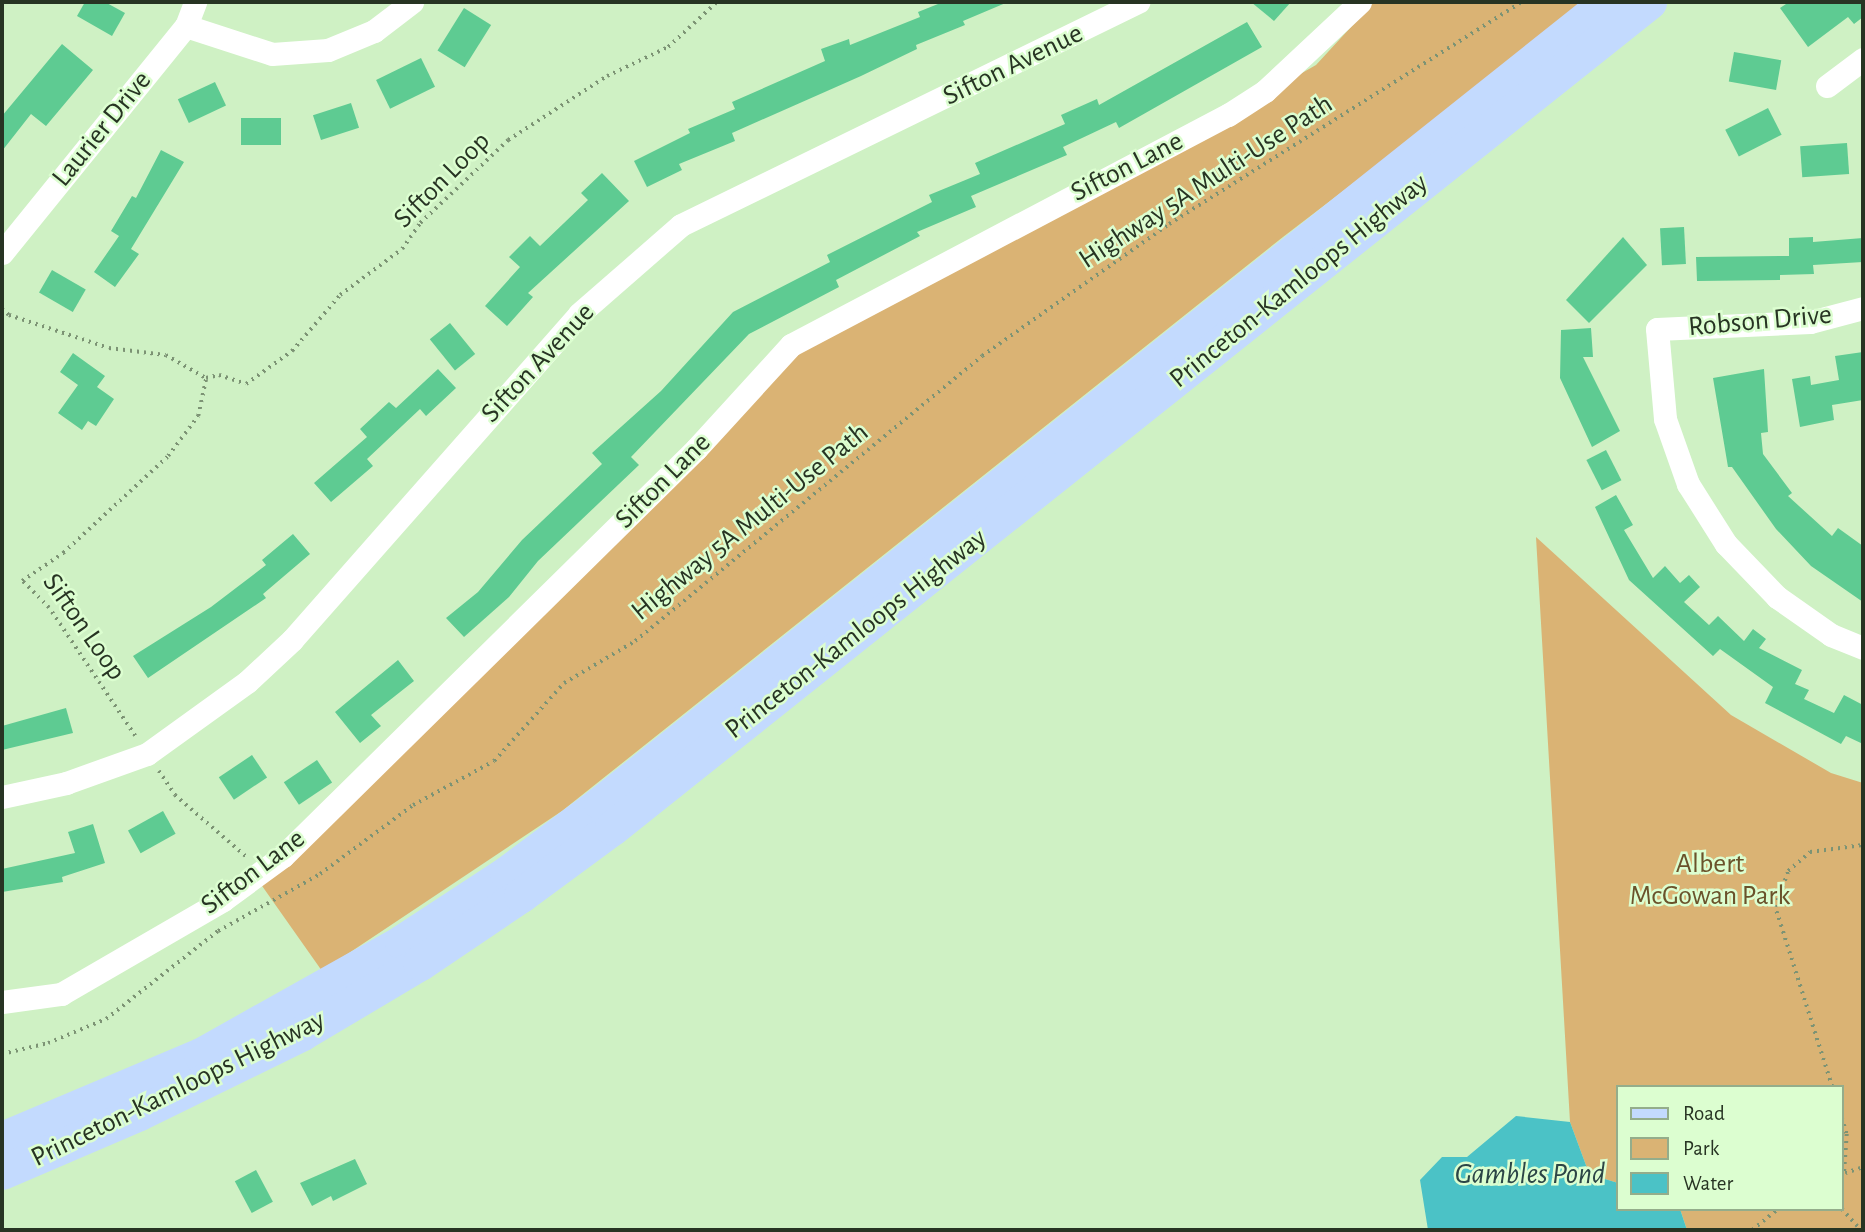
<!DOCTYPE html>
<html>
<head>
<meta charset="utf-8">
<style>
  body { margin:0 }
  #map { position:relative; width:1865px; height:1232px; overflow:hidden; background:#cff1c4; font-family:"Alegreya Sans",sans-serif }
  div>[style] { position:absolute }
  .green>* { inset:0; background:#dab374 }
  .water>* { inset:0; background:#4bc2c6 }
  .building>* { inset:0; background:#5ecb92; transform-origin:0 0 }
  .path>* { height:3.5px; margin-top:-1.75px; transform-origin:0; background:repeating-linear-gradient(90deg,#7c9374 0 2px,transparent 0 7px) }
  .minor>* { height:23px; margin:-11.5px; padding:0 11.5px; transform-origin:11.5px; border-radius:11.5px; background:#fff }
  .primary>* { height:35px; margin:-17.5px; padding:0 17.5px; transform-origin:17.5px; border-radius:17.5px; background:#c3dafe }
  span { translate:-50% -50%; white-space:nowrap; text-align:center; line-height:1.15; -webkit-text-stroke:5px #dcfed0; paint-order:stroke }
  .street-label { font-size:28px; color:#273423 }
  .park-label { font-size:28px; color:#6a522a }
  .water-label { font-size:30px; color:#2b4546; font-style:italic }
  .frame { position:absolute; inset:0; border:4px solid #273423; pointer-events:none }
  .legend { position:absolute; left:1616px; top:1085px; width:228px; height:126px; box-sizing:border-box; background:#dcfed0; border:2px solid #94ad8b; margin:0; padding:9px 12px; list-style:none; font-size:21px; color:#273423 }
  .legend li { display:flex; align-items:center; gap:14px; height:35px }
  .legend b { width:35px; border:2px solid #94ad8b }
</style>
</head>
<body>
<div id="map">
  <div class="green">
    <i style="clip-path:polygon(1374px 2px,1590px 2px,1283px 237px,562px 811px,322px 971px,260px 883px,804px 349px,1055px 214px,1316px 65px)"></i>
    <i style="clip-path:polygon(1536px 537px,1731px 715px,1831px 773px,1863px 783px,1863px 1230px,1687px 1230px,1680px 1209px,1842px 1209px,1842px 1087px,1618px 1087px,1618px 1183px,1595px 1176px,1587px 1168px,1570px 1122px)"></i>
  </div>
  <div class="water">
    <i style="clip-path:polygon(1516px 1116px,1570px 1122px,1587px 1168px,1595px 1176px,1618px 1183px,1618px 1209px,1680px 1209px,1687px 1230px,1428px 1230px,1420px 1180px,1442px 1157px,1467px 1157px)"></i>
  </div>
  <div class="building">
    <i style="clip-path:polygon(85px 2px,105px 2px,125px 13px,112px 36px,77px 16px)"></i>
    <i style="clip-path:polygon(943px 2px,1008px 2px,963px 21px,965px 25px,916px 45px,917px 49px,861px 76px,732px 133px,735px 141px,679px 164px,682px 170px,647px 187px,634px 161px,690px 133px,688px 129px,735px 109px,732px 102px,825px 61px,821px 49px,849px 39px,850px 45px,920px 17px,918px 12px)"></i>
    <i style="clip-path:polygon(1251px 2px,1291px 2px,1274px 21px)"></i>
    <i style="clip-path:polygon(1789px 2px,1863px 2px,1863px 17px,1854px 24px,1848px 17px,1808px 47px,1780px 8px)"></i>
    <i style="left:464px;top:8px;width:32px;height:50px;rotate:32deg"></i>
    <i style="clip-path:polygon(1247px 22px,1262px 47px,1119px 128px,1116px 122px,1063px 147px,1067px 155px,971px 196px,976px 207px,917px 232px,920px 236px,836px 280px,839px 287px,749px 334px,631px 457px,639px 465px,538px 561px,509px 597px,464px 637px,446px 618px,478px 592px,522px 540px,602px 464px,592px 453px,661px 391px,733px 312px,830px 262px,827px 255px,932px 202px,929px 195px,980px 174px,975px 163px,1065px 124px,1061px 115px,1097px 99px,1099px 105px)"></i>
    <i style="clip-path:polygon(62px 44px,93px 70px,46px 126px,31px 114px,2px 151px,2px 116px)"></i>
    <i style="left:1734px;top:52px;width:48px;height:30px;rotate:10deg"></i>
    <i style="left:421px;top:58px;width:32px;height:50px;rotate:64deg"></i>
    <i style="left:215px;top:82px;width:26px;height:41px;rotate:65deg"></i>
    <i style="left:351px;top:103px;width:26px;height:40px;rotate:72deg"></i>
    <i style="left:1768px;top:108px;width:30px;height:48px;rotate:63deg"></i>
    <i style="left:281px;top:118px;width:27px;height:40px;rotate:90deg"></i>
    <i style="left:1847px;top:143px;width:31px;height:47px;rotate:86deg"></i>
    <i style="clip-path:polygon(161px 150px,184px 162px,131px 249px,139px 254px,115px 287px,94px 272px,119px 236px,111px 231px,132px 196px,136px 198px)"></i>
    <i style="clip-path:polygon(602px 173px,629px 201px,528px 293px,533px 297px,507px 326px,485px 306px,520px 267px,509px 257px,530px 236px,540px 246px,588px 200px,581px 193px)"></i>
    <i style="left:1684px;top:227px;width:37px;height:24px;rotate:87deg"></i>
    <i style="clip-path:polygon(1623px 237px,1647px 265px,1589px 323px,1566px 300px)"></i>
    <i style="clip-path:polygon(1813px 237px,1813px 242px,1863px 238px,1863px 262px,1813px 265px,1814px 274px,1780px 275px,1780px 280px,1697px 281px,1696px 257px,1789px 256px,1789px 238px)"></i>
    <i style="left:52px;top:270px;width:39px;height:26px;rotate:30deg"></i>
    <i style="left:450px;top:323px;width:40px;height:26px;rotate:51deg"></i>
    <i style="clip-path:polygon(1591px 328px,1593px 357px,1583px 357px,1620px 431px,1592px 447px,1560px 378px,1561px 330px)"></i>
    <i style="clip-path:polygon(1863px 352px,1863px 400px,1832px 405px,1834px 420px,1800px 427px,1792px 379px,1810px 376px,1811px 385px,1839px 380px,1835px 356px)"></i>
    <i style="clip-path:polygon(73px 353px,105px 376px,97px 387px,114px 399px,96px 426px,88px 421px,82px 430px,58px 413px,78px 385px,60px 372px)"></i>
    <i style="clip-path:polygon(438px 369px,456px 388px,426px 416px,420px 409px,367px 459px,373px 466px,331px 502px,314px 483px,367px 437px,360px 429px,389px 402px,396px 408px)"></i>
    <i style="clip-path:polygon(1764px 369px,1768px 432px,1761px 433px,1763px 454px,1792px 493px,1788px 496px,1832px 536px,1838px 528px,1863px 546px,1863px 602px,1811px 566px,1776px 529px,1732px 467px,1728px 467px,1713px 378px)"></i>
    <i style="left:1606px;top:450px;width:34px;height:22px;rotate:63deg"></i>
    <i style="clip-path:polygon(1616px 495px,1633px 525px,1624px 530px,1653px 578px,1665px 566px,1680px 583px,1689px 575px,1700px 587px,1684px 602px,1709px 625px,1718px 616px,1744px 641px,1753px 629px,1766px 639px,1759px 648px,1802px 670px,1795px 684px,1809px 690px,1804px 699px,1834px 713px,1844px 695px,1863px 705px,1863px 744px,1846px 736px,1841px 744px,1765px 703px,1773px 687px,1720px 649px,1713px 656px,1629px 580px,1595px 507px)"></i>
    <i style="clip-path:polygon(293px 534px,310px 554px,263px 594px,266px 598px,148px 678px,133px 656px,211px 607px,266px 565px,262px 560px)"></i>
    <i style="clip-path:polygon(398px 660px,414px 681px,371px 715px,381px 726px,360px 743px,335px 712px)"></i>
    <i style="clip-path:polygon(66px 708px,73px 733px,2px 750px,2px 726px)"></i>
    <i style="left:252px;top:755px;width:27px;height:40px;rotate:56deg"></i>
    <i style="left:317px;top:760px;width:27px;height:40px;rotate:56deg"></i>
    <i style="left:163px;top:811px;width:26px;height:40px;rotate:61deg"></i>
    <i style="clip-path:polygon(93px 824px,105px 863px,62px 877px,63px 882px,2px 892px,2px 869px,75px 853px,68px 832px)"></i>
    <i style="clip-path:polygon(355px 1159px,367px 1184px,333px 1201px,331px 1196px,312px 1206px,300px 1183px)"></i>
    <i style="left:256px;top:1170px;width:36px;height:24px;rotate:62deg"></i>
  </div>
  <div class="path">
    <i style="left:2px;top:309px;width:9px;rotate:41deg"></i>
    <i style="left:9px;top:315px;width:105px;rotate:18.3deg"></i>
    <i style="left:109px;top:348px;width:57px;rotate:7deg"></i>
    <i style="left:166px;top:355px;width:46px;rotate:29.9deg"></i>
    <i style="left:135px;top:736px;width:154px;rotate:-123.9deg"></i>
    <i style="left:49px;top:608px;width:38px;rotate:-135deg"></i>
    <i style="left:22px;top:581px;width:50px;rotate:-34.3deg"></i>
    <i style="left:63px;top:553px;width:143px;rotate:-42.7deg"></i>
    <i style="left:168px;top:456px;width:50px;rotate:-53.1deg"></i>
    <i style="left:198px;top:416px;width:39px;rotate:-78deg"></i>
    <i style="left:206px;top:378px;width:13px;rotate:-13deg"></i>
    <i style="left:219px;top:375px;width:28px;rotate:18deg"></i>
    <i style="left:246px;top:384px;width:57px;rotate:-35.7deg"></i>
    <i style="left:292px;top:351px;width:74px;rotate:-49.4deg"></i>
    <i style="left:340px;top:295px;width:77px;rotate:-36.6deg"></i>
    <i style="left:402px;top:249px;width:32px;rotate:-55deg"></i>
    <i style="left:420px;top:223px;width:121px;rotate:-43.3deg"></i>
    <i style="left:508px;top:140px;width:118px;rotate:-32.9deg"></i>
    <i style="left:607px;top:76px;width:68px;rotate:-25.4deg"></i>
    <i style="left:668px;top:47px;width:67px;rotate:-42.6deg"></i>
    <i style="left:159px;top:771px;width:29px;rotate:56deg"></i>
    <i style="left:175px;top:795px;width:96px;rotate:40.8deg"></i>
    <i style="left:2px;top:1054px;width:47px;rotate:-13.4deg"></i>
    <i style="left:48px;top:1043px;width:63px;rotate:-22.5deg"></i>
    <i style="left:106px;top:1019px;width:142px;rotate:-38.2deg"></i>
    <i style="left:218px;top:931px;width:117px;rotate:-29.2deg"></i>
    <i style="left:320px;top:874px;width:116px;rotate:-36.6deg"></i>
    <i style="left:413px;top:805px;width:92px;rotate:-28.5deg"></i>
    <i style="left:494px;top:761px;width:105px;rotate:-48.1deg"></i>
    <i style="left:564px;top:683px;width:82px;rotate:-30.6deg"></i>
    <i style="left:635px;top:641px;width:449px;rotate:-39.4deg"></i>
    <i style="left:982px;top:356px;width:229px;rotate:-35.2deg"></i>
    <i style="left:1169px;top:224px;width:417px;rotate:-32.2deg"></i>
    <i style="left:1832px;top:1087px;width:189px;rotate:-107.6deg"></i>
    <i style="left:1775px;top:907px;width:38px;rotate:-70deg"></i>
    <i style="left:1788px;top:871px;width:29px;rotate:-41deg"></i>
    <i style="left:1810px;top:852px;width:53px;rotate:-7.5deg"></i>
    <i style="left:1842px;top:1118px;width:17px;rotate:73deg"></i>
    <i style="left:1847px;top:1134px;width:39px;rotate:94deg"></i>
    <i style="left:1845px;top:1173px;width:19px;rotate:-18deg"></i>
    <i style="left:1842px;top:1209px;width:28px;rotate:48deg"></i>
    <i style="left:1752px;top:1230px;width:33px;rotate:-39deg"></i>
  </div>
  <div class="minor">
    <i style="left:186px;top:26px;width:90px;rotate:18deg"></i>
    <i style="left:272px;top:54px;width:56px;rotate:-4.1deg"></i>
    <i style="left:328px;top:50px;width:50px;rotate:-22.4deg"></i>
    <i style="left:374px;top:31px;width:48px;rotate:-37.3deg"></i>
    <i style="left:1827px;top:86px;width:45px;rotate:-36.9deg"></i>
    <i style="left:2px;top:253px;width:292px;rotate:-51deg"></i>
    <i style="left:186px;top:26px;width:26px;rotate:-69deg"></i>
    <i style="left:1863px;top:308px;width:55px;rotate:165.2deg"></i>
    <i style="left:1810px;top:322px;width:153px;rotate:177.4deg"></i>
    <i style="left:1657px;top:329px;width:90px;rotate:84.9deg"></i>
    <i style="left:1665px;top:419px;width:69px;rotate:70.5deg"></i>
    <i style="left:1688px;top:484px;width:71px;rotate:57.7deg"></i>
    <i style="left:1726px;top:544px;width:74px;rotate:46.1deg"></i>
    <i style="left:1777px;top:597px;width:66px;rotate:35.1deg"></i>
    <i style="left:1831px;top:635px;width:35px;rotate:22deg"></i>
    <i style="left:2px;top:797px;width:66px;rotate:-12.3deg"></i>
    <i style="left:66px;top:783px;width:86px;rotate:-19.7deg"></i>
    <i style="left:147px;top:754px;width:123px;rotate:-35.8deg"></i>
    <i style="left:247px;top:682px;width:62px;rotate:-43deg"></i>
    <i style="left:292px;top:640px;width:434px;rotate:-48.6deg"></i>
    <i style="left:579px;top:314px;width:135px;rotate:-41.1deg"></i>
    <i style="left:681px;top:225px;width:509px;rotate:-26.01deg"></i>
    <i style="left:2px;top:1002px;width:60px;rotate:-7.7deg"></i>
    <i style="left:61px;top:994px;width:187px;rotate:-30.1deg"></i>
    <i style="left:223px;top:900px;width:74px;rotate:-36.3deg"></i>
    <i style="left:283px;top:856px;width:580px;rotate:-44.58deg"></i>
    <i style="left:696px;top:449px;width:141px;rotate:-47.6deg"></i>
    <i style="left:791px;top:345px;width:494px;rotate:-27.8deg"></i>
    <i style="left:1228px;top:115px;width:44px;rotate:-33deg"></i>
    <i style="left:1265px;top:91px;width:130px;rotate:-43.1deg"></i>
  </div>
  <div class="primary">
    <i style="left:2px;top:1139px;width:216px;rotate:-22.9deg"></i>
    <i style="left:201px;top:1055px;width:231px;rotate:-29.3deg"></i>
    <i style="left:402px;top:942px;width:126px;rotate:-33.3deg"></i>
    <i style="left:507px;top:873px;width:117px;rotate:-36.7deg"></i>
    <i style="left:601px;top:803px;width:1286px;rotate:-38.53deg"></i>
    <i style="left:2px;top:1172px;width:149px;rotate:-23.3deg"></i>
    <i style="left:139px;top:1113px;width:182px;rotate:-26.1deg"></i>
    <i style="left:302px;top:1033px;width:137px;rotate:-30.7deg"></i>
    <i style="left:420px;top:963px;width:122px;rotate:-34deg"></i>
    <i style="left:521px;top:895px;width:113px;rotate:-36.4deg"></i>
    <i style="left:612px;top:828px;width:1326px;rotate:-38.54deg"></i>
  </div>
  <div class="street-label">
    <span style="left:1013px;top:65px;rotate:-26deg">Sifton Avenue</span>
    <span style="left:102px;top:129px;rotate:-51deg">Laurier Drive</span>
    <span style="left:1127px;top:167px;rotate:-27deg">Sifton Lane</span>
    <span style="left:442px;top:180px;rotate:-45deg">Sifton Loop</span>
    <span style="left:1206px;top:182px;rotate:-33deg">Highway 5A Multi-Use Path</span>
    <span style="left:1299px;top:281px;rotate:-39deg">Princeton-Kamloops Highway</span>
    <span style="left:1760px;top:321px;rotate:-5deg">Robson Drive</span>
    <span style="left:538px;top:363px;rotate:-47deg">Sifton Avenue</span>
    <span style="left:663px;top:481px;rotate:-45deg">Sifton Lane</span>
    <span style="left:750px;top:522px;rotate:-39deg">Highway 5A Multi-Use Path</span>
    <span style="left:84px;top:627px;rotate:55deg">Sifton Loop</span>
    <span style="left:856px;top:634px;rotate:-38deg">Princeton-Kamloops Highway</span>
    <span style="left:253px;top:872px;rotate:-37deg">Sifton Lane</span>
    <span style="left:178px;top:1089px;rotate:-26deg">Princeton-Kamloops Highway</span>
  </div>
  <div class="park-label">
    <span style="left:1710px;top:880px">Albert<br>McGowan Park</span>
  </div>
  <div class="water-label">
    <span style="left:1530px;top:1174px">Gambles Pond</span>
  </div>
  <div class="frame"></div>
  <ul class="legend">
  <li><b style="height:9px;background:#c3dafe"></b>Road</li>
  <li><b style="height:19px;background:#dab374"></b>Park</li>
  <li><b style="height:19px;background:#4bc2c6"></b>Water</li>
  </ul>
</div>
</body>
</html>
